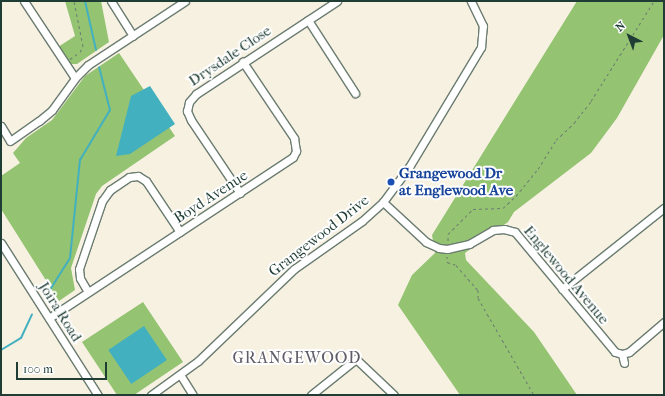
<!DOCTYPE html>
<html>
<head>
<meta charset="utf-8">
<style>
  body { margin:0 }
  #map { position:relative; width:665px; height:396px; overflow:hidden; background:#f7f1e2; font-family:"IM FELL French Canon",serif }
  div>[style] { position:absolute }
  .green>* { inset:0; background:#94c372 }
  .water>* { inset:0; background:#43b0c0; transform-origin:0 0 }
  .stream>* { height:2px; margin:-1px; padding:0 1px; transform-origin:1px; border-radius:1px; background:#43b0c0 }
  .path>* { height:1px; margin-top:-0.5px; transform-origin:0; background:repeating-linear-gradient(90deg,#6b7c71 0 3px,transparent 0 6px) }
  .roads { filter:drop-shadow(1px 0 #6b7c71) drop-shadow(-1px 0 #6b7c71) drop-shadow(0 1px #6b7c71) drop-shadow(0 -1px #6b7c71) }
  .minor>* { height:7px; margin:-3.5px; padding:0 3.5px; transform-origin:3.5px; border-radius:3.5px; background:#fff }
  .dots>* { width:11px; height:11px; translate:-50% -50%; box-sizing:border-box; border:2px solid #fff; border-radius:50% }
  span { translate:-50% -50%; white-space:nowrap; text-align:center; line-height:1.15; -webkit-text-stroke:4px #fff; paint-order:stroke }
  .street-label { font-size:15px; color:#1f3d34 }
  .transit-label { font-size:15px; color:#164399; font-weight:700 }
  .left { translate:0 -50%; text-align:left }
  .neighbourhood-label { font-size:16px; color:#605d67; letter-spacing:1px }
  .frame { position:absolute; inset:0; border:2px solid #1f3d34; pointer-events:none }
  .north { position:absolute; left:609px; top:16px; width:40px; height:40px; -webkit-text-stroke:3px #fff; paint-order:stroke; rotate:318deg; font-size:11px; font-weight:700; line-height:16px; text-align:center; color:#1f3d34 }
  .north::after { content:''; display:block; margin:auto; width:14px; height:18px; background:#1f3d34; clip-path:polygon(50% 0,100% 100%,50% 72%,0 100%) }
  .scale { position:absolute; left:16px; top:362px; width:91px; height:18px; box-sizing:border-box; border:2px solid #1f3d34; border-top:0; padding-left:5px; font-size:12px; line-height:14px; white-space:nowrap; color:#1f3d34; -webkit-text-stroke:3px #fff; paint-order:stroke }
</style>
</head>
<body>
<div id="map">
  <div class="green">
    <i style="clip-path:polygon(65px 1px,101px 1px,109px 42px,77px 64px,71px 64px,58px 47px,75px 36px)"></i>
    <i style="clip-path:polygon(577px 1px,664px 1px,664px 35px,617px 118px,591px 153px,514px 212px,508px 222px,465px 253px,466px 260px,534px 332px,577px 395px,460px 395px,398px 305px,412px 275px,435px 253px,432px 235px)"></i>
    <i style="clip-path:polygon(119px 53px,175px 136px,102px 186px,96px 194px,71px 268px,75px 290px,59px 301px,1px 209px,1px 176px,20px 163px,13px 153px,26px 138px,52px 120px,85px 76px)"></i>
    <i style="clip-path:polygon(143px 302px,183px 362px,134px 395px,117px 395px,82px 342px)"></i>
  </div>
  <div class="water">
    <i style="clip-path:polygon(150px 86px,175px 124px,130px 154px,116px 156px,131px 96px)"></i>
    <i style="left:144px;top:326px;width:41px;height:43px;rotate:56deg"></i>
  </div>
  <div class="stream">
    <i style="left:85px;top:1px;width:50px;rotate:77.3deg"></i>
    <i style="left:46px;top:296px;width:45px;rotate:-57.7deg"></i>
    <i style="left:70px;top:258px;width:99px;rotate:-84.2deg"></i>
    <i style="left:80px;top:160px;width:58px;rotate:-59deg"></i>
    <i style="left:110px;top:110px;width:44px;rotate:-104.3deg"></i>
    <i style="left:1px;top:350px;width:23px;rotate:-31deg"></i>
    <i style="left:21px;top:338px;width:26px;rotate:-65deg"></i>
  </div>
  <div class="path">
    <i style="left:70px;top:59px;width:12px;rotate:-35deg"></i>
    <i style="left:80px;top:52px;width:7px;rotate:-63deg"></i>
    <i style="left:83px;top:46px;width:46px;rotate:-101.3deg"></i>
    <i style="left:448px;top:241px;width:7px;rotate:-90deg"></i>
    <i style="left:448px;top:234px;width:35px;rotate:-45deg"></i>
    <i style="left:473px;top:209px;width:30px;rotate:-2deg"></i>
    <i style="left:503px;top:208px;width:18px;rotate:-43deg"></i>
    <i style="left:516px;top:196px;width:35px;rotate:-51deg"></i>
    <i style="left:538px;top:169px;width:34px;rotate:-58deg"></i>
    <i style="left:556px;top:140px;width:25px;rotate:-43deg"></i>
    <i style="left:574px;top:123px;width:28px;rotate:-52deg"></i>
    <i style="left:591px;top:101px;width:118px;rotate:-57.8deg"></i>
    <i style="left:447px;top:256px;width:6px;rotate:90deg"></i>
    <i style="left:447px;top:262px;width:9px;rotate:18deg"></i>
    <i style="left:456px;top:265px;width:33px;rotate:49deg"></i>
    <i style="left:478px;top:290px;width:8px;rotate:90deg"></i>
    <i style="left:478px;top:298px;width:112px;rotate:60deg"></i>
  </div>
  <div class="roads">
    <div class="minor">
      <i style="left:24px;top:1px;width:92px;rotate:56.5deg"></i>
      <i style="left:111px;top:1px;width:41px;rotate:57.8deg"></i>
      <i style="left:308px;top:20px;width:87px;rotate:57.2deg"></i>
      <i style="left:1px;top:126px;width:17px;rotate:59deg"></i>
      <i style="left:10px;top:141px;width:35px;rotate:-35deg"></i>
      <i style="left:39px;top:121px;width:17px;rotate:-40deg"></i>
      <i style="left:52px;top:110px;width:39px;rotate:-54deg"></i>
      <i style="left:75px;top:78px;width:18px;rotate:-45deg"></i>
      <i style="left:88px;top:65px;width:116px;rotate:-33.4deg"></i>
      <i style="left:240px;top:193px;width:88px;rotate:-123.9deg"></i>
      <i style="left:191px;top:120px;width:10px;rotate:-114deg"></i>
      <i style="left:187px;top:111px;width:9px;rotate:-77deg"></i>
      <i style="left:189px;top:102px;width:11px;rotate:-49deg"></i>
      <i style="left:196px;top:94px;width:169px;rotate:-33.4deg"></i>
      <i style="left:383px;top:202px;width:59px;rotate:42.9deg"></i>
      <i style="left:426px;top:242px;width:14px;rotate:25deg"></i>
      <i style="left:439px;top:248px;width:8px;rotate:7deg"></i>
      <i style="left:447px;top:249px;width:23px;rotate:-13deg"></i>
      <i style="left:469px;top:244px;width:28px;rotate:-30deg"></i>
      <i style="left:493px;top:230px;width:11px;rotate:-5deg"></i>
      <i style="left:504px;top:229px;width:11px;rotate:15deg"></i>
      <i style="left:515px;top:232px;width:156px;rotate:50.2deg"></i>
      <i style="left:615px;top:352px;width:7px;rotate:16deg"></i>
      <i style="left:622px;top:354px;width:7px;rotate:-16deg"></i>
      <i style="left:629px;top:352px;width:46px;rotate:-40.6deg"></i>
      <i style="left:1px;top:243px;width:180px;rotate:57.5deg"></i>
      <i style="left:562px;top:289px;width:130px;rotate:-38.5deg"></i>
      <i style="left:88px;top:292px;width:16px;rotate:-120deg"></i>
      <i style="left:80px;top:278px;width:9px;rotate:-96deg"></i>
      <i style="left:79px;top:269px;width:72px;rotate:-71.3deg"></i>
      <i style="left:102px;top:201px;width:14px;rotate:-54deg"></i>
      <i style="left:110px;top:190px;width:23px;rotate:-34deg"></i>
      <i style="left:129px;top:177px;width:9px;rotate:-6deg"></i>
      <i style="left:138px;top:176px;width:9px;rotate:32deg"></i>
      <i style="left:146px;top:181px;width:61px;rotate:56.3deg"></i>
      <i style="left:49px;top:318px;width:292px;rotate:-33.4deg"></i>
      <i style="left:293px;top:157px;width:7px;rotate:-63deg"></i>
      <i style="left:296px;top:151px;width:13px;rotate:-99deg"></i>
      <i style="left:294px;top:138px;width:92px;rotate:-123.9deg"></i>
      <i style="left:622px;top:354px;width:9px;rotate:77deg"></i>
      <i style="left:181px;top:376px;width:22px;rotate:58deg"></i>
      <i style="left:151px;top:395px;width:58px;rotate:-35.9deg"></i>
      <i style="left:198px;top:361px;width:133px;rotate:-43.8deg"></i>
      <i style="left:294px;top:269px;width:83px;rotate:-35.2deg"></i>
      <i style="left:362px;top:221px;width:28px;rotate:-42deg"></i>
      <i style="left:383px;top:202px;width:44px;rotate:-53.4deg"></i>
      <i style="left:409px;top:167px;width:140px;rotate:-59deg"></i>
      <i style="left:481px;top:47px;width:21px;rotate:-85deg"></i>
      <i style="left:483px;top:26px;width:28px;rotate:-116deg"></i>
      <i style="left:311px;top:395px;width:58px;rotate:-38.7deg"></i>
      <i style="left:356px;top:359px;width:52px;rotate:43.5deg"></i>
    </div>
  </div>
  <div class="dots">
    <i style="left:391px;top:182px;background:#1a4fb4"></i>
  </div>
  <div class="street-label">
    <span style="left:230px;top:56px;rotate:-34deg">Drysdale Close</span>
    <span style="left:211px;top:197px;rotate:-33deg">Boyd Avenue</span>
    <span style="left:319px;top:236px;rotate:-38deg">Grangewood Drive</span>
    <span style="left:566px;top:275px;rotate:50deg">Englewood Avenue</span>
    <span style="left:60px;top:312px;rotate:58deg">Joira Road</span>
  </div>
  <div class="transit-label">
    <span class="left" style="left:399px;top:182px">Grangewood Dr<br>at Englewood Ave</span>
  </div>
  <div class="neighbourhood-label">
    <span style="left:297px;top:358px">GRANGEWOOD</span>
  </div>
  <div class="frame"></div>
  <div class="north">N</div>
  <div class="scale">100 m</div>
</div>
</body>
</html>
